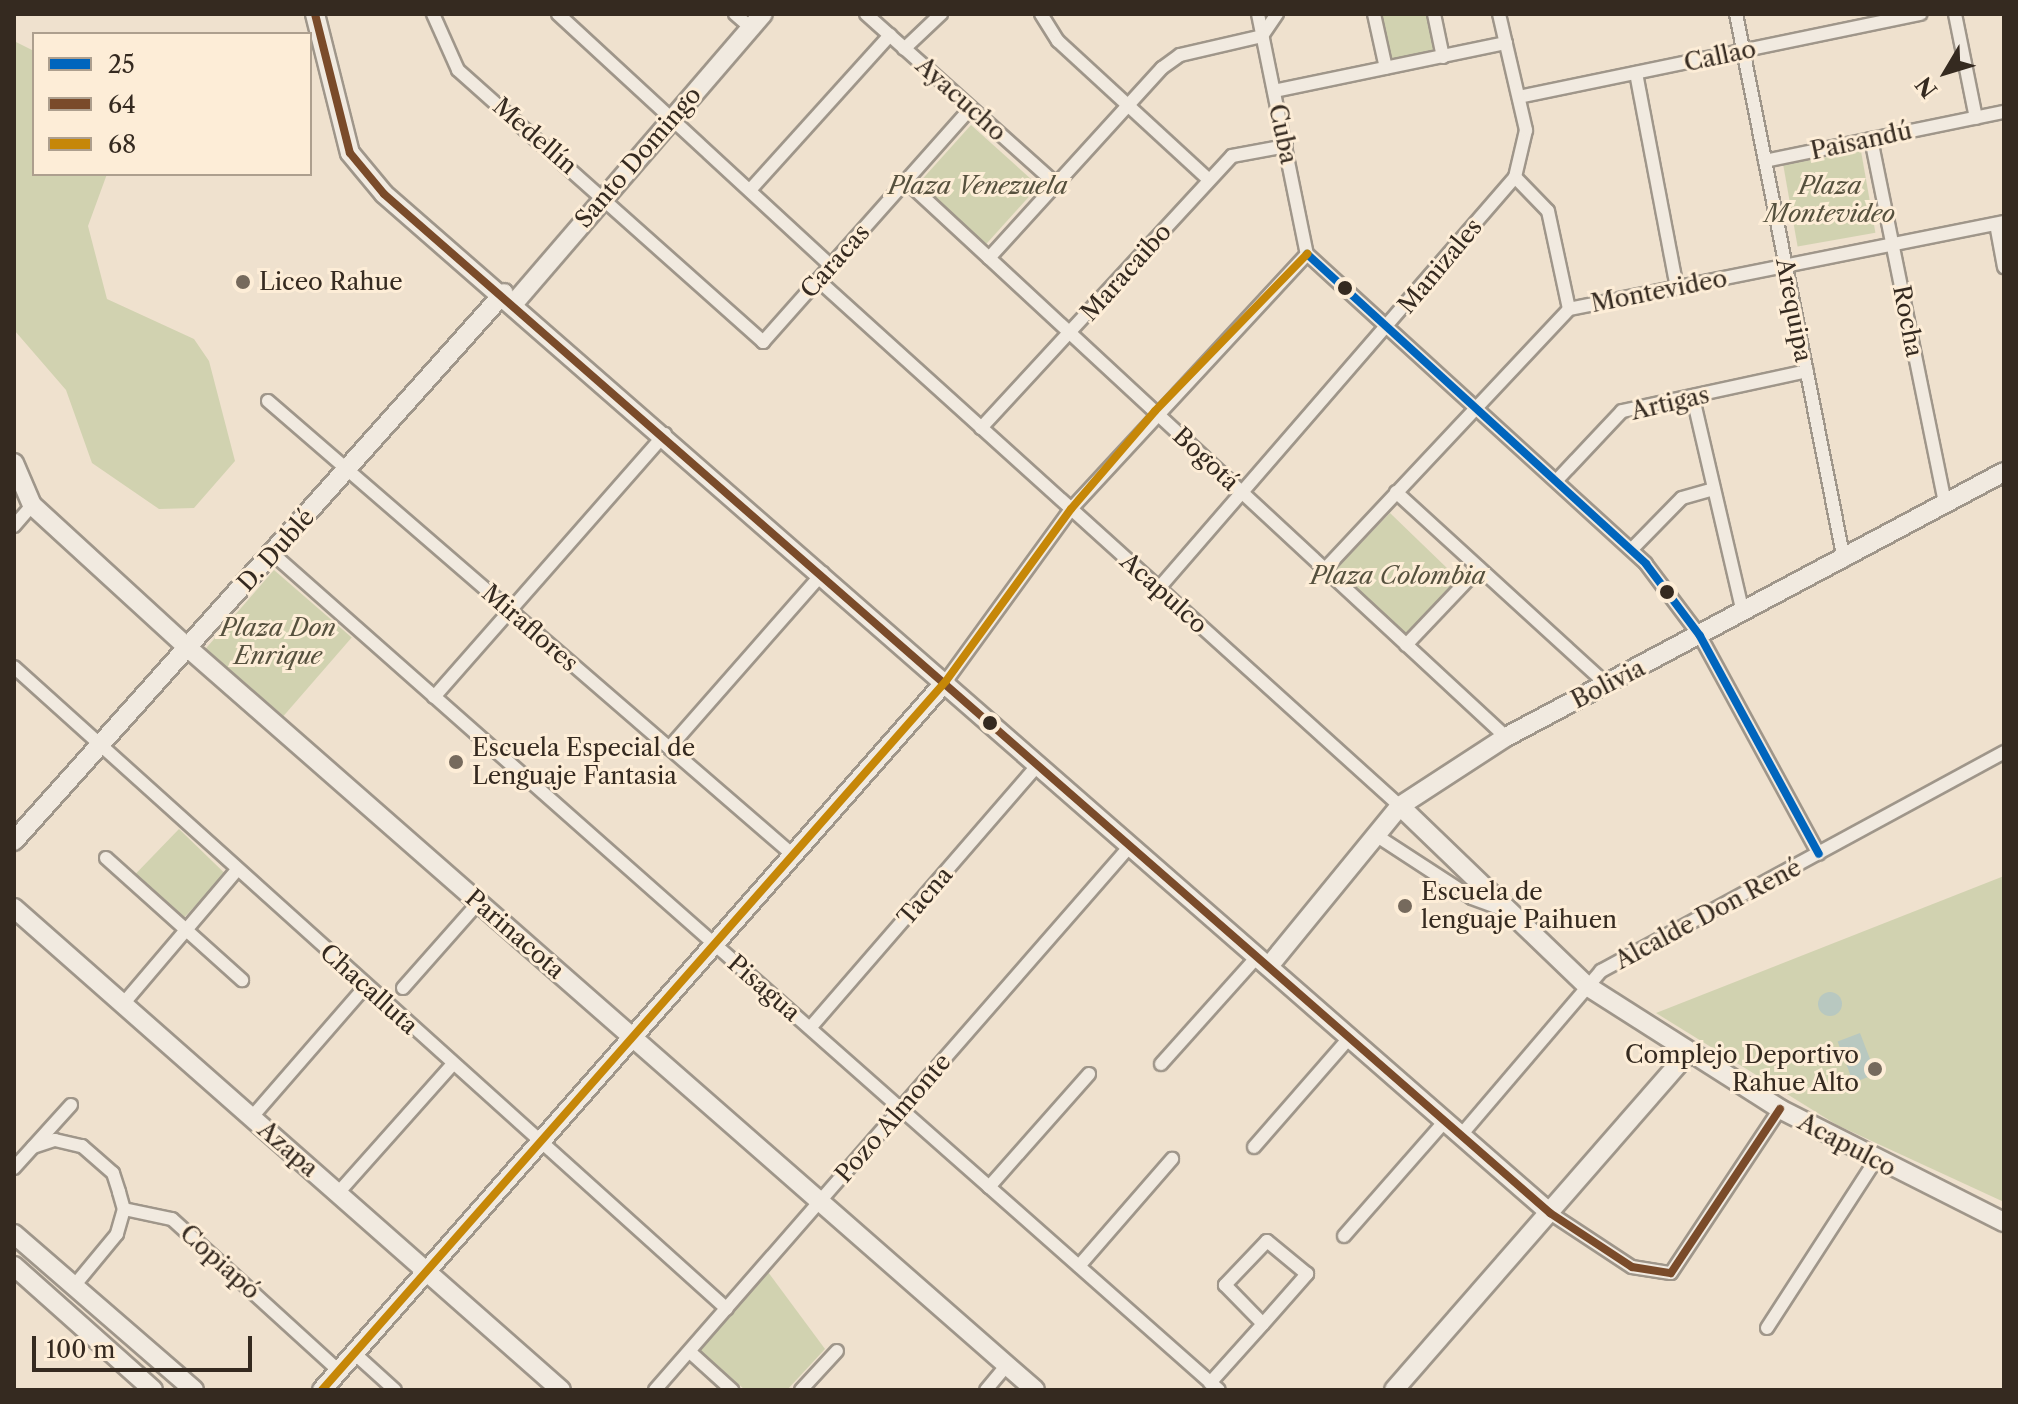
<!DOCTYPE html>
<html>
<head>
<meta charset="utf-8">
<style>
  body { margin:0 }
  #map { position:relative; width:2018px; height:1404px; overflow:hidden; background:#efe1ce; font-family:"Libre Caslon Text",serif }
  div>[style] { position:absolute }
  .green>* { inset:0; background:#d1d2b0; transform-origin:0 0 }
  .water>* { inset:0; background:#b8c8c0; transform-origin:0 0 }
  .round { border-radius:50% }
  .roads { filter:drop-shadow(2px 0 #9f968a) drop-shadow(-2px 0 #9f968a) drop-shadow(0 2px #9f968a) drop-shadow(0 -2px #9f968a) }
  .street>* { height:12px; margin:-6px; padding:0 6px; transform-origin:6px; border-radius:6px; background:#f1eae0 }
  .secondary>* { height:18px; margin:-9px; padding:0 9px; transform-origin:9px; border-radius:9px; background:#f1eae0 }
  .bus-1>* { height:8px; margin:-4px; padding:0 4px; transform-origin:4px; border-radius:4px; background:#0065bd }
  .bus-2>* { height:8px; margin:-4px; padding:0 4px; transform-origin:4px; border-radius:4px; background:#7a4b2a }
  .bus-3>* { height:8px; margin:-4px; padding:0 4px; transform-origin:4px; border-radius:4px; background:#c68708 }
  .dots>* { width:22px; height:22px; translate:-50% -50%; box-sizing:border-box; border:4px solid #fdedd7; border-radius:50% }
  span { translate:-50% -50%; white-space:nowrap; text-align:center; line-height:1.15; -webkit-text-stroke:6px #fdedd7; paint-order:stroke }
  .street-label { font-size:24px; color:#352a20 }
  .park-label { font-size:24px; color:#56513e; font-style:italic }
  .poi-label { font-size:24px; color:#352a20 }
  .left { translate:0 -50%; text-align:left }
  .right { translate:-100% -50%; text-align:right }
  .frame { position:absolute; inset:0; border:16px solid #352a20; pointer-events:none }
  .legend { position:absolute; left:32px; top:32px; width:280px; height:144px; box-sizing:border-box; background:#fdedd7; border:2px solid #ad9f8e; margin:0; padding:10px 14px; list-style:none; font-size:24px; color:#352a20 }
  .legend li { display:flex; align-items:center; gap:16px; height:40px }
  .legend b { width:40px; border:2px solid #ad9f8e }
  .north { position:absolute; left:1906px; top:32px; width:80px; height:80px; -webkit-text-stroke:6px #fdedd7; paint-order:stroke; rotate:232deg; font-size:22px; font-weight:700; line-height:32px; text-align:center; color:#352a20 }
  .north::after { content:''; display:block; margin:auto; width:28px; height:36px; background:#352a20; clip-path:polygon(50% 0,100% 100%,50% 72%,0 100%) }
  .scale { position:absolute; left:32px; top:1336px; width:220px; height:36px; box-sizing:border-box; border:4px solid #352a20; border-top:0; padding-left:10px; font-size:24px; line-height:28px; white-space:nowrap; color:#352a20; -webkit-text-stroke:6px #fdedd7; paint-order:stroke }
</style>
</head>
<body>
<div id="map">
  <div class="green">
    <i style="clip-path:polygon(1378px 14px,1430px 14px,1438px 53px,1390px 63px)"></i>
    <i style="clip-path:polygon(14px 41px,34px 51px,34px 174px,107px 174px,88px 226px,107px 299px,194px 339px,209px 361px,235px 461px,194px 508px,159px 509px,92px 463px,66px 390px,15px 331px)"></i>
    <i style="left:971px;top:125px;width:91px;height:81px;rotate:42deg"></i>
    <i style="left:1861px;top:151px;width:83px;height:79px;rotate:80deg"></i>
    <i style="left:1390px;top:513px;width:95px;height:81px;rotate:44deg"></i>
    <i style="left:274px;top:570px;width:103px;height:104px;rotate:41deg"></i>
    <i style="left:179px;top:829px;width:65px;height:65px;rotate:44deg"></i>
    <i style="clip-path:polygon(2004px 876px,2004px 1202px,1837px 1125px,1656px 1013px)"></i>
    <i style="clip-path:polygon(768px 1272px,825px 1349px,787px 1390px,745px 1390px,700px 1350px)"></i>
  </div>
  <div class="water">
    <i class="round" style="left:1818px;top:992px;width:24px;height:24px"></i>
    <i style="left:1860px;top:1033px;width:44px;height:24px;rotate:69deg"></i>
  </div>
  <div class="roads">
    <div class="street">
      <i style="left:433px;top:14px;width:61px;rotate:65.9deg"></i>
      <i style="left:458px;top:70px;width:409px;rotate:41.7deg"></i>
      <i style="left:763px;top:342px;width:313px;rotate:-48.4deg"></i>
      <i style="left:558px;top:14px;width:372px;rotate:42.7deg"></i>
      <i style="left:735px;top:14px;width:21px;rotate:41deg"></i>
      <i style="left:866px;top:14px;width:255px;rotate:41.8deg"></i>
      <i style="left:1041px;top:14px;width:32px;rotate:58deg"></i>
      <i style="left:1058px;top:41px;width:205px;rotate:42.6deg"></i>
      <i style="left:1258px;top:14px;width:245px;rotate:78.5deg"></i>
      <i style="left:1374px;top:14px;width:55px;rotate:77.5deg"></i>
      <i style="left:1434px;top:14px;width:44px;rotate:78.2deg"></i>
      <i style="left:1736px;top:14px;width:557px;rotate:78.81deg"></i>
      <i style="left:1955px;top:14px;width:106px;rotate:78.6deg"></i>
      <i style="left:1262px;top:36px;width:27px;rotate:-56deg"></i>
      <i style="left:904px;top:49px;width:51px;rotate:-43.4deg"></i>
      <i style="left:1636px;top:73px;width:219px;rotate:79.2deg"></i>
      <i style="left:1274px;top:91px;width:237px;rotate:-11.7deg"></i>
      <i style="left:1519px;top:97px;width:410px;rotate:-11.7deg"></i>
      <i style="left:1871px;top:139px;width:372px;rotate:78.5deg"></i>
      <i style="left:1765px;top:161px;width:244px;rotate:-11.6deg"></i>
      <i style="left:1515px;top:177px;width:47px;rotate:45.9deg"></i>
      <i style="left:1548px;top:211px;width:100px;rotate:77.9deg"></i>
      <i style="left:906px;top:181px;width:818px;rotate:42.82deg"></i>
      <i style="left:750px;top:190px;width:209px;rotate:-47.9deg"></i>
      <i style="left:1996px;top:224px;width:44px;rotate:79.5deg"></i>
      <i style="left:1307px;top:254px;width:459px;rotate:42.4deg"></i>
      <i style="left:1646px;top:564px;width:90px;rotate:53.1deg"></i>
      <i style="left:1700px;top:636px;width:248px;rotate:61.4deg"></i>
      <i style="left:989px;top:258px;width:257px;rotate:-47.7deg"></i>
      <i style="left:1162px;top:68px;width:22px;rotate:-36deg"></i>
      <i style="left:1180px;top:55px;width:84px;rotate:-13deg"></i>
      <i style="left:818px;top:280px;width:784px;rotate:42.11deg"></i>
      <i style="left:1693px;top:398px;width:221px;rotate:76.9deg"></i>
      <i style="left:268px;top:401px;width:694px;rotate:40.85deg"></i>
      <i style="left:981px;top:428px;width:370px;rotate:-47.3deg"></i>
      <i style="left:1232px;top:156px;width:55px;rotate:-10.5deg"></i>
      <i style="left:1558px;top:479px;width:93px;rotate:-46.7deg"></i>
      <i style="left:1622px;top:411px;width:189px;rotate:-12.2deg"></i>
      <i style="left:1396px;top:492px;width:285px;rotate:42.4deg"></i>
      <i style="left:14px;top:526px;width:28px;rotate:-49deg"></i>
      <i style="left:1632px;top:549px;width:71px;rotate:-45.6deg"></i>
      <i style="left:1682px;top:498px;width:33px;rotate:-16deg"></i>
      <i style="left:273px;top:554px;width:1262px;rotate:41.47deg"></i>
      <i style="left:1325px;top:569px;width:357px;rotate:-46.8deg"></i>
      <i style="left:1569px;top:309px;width:444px;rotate:-11.3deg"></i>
      <i style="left:1159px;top:588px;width:544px;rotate:-49.1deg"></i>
      <i style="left:1515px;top:177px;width:48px;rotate:-76.8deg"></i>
      <i style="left:1526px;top:130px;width:119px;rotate:-103.1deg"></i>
      <i style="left:1406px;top:645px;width:106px;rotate:-46.5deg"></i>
      <i style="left:14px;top:667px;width:959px;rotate:42deg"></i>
      <i style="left:946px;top:681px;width:213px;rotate:-54deg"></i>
      <i style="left:1071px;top:509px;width:347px;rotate:-47.2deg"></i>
      <i style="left:434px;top:697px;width:350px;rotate:-48.7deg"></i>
      <i style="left:669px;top:748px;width:233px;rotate:-48.7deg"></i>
      <i style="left:1374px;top:834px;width:117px;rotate:33.1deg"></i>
      <i style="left:1472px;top:898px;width:33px;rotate:20deg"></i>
      <i style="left:106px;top:858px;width:183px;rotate:41.9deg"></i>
      <i style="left:403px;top:988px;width:115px;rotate:-48.5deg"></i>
      <i style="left:123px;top:1004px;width:176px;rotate:-49.6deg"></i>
      <i style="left:810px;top:1028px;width:349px;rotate:-49.1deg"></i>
      <i style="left:1161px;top:1064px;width:145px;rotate:-48.1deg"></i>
      <i style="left:252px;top:1117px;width:174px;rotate:-49deg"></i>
      <i style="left:1461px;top:1135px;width:216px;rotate:-49.5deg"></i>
      <i style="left:1601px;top:971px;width:459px;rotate:-28.5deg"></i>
      <i style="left:33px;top:1147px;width:23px;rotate:-18deg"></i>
      <i style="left:55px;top:1140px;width:28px;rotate:13deg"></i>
      <i style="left:82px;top:1146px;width:41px;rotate:41.1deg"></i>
      <i style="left:113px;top:1173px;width:20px;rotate:72deg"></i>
      <i style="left:119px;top:1192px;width:18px;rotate:74deg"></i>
      <i style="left:124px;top:1209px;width:26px;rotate:106deg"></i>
      <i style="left:117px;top:1234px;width:67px;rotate:129.6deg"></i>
      <i style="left:1254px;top:1147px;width:146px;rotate:-48.9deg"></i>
      <i style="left:14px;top:1168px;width:85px;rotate:-47.9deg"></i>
      <i style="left:989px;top:1187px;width:151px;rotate:-48.5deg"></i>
      <i style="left:338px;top:1193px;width:173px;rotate:-48.3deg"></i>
      <i style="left:124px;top:1209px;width:49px;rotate:11.8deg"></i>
      <i style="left:172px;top:1219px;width:226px;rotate:42.3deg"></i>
      <i style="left:1550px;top:1213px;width:98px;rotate:33.4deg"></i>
      <i style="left:1632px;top:1267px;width:39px;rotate:9deg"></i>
      <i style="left:1671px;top:1273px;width:197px;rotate:-56.4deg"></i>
      <i style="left:1344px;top:1236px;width:153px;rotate:-48.7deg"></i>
      <i style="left:1079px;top:1266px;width:142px;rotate:-49deg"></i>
      <i style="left:1767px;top:1328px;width:199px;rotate:-57.1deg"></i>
      <i style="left:690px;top:1352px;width:57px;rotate:42.1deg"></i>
      <i style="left:354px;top:1353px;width:55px;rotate:42.1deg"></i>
      <i style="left:1210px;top:1383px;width:79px;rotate:-48.1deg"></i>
      <i style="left:1263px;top:1324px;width:67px;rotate:-48.7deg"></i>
      <i style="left:1307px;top:1274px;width:52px;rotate:-140.5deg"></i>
      <i style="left:1267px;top:1241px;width:61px;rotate:133.7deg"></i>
      <i style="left:1225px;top:1285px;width:54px;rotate:45.7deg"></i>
      <i style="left:655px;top:1390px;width:724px;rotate:-48.87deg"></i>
      <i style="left:801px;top:1390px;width:53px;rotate:-47.3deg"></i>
      <i style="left:986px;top:1390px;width:33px;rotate:-50deg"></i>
    </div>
    <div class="secondary">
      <i style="left:315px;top:14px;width:143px;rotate:75.9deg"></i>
      <i style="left:350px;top:153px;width:53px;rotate:50.3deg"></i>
      <i style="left:384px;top:194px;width:1549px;rotate:41.15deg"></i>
      <i style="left:515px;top:302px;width:380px;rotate:-49.3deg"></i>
      <i style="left:14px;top:463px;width:46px;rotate:66.8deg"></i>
      <i style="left:32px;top:505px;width:210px;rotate:42.5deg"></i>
      <i style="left:187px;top:647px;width:1127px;rotate:41.22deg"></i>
      <i style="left:1400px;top:806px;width:260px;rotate:43.9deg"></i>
      <i style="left:1587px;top:986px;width:229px;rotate:32.5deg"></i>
      <i style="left:1780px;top:1109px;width:251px;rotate:26.8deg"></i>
      <i style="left:14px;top:841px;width:735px;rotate:-48.2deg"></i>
      <i style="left:14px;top:908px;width:729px;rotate:41.39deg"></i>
      <i style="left:1269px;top:966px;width:207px;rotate:-50.7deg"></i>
      <i style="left:1400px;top:806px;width:126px;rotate:-33.1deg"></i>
      <i style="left:1506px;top:737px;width:564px;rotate:-28.02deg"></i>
      <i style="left:14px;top:1234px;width:238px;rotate:40.9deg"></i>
      <i style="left:14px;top:1266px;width:186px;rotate:41.7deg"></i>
      <i style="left:322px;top:1390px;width:944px;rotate:-48.65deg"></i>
      <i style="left:1394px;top:1390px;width:447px;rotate:-48.9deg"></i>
    </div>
  </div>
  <div class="bus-1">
    <i style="left:1307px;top:254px;width:459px;rotate:42.4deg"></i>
    <i style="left:1646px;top:564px;width:90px;rotate:53.1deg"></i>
    <i style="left:1700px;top:636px;width:248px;rotate:61.4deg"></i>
  </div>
  <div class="bus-2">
    <i style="left:315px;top:14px;width:143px;rotate:75.9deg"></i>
    <i style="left:350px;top:153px;width:53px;rotate:50.3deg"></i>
    <i style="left:384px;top:194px;width:1549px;rotate:41.15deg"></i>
    <i style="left:1550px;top:1213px;width:98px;rotate:33.4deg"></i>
    <i style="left:1632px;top:1267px;width:39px;rotate:9deg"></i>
    <i style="left:1671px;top:1273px;width:197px;rotate:-56.4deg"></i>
  </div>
  <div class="bus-3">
    <i style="left:322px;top:1390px;width:944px;rotate:-48.65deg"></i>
    <i style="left:946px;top:681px;width:213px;rotate:-54deg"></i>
    <i style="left:1071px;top:509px;width:129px;rotate:-49.4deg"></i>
    <i style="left:1155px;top:411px;width:219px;rotate:-45.9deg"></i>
  </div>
  <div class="dots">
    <i style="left:243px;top:282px;background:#766a5d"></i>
    <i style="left:1345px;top:288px;background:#352a20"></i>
    <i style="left:1667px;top:592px;background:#352a20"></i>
    <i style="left:990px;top:723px;background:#352a20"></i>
    <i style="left:456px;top:762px;background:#766a5d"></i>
    <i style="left:1405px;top:906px;background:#766a5d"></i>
    <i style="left:1875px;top:1069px;background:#766a5d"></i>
  </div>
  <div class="street-label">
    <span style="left:1720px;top:56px;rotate:-12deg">Callao</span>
    <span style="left:961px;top:99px;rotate:42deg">Ayacucho</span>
    <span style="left:1283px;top:134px;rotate:78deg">Cuba</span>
    <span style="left:535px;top:136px;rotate:41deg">Medellín</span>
    <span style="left:1861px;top:141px;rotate:-12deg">Paisandú</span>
    <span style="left:638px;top:157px;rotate:-49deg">Santo Domingo</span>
    <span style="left:835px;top:261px;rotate:-48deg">Caracas</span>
    <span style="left:1440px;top:266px;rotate:-50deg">Manizales</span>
    <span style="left:1126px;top:272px;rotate:-48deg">Maracaibo</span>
    <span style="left:1659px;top:291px;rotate:-11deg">Montevideo</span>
    <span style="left:1794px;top:310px;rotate:79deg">Arequipa</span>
    <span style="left:1908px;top:321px;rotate:79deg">Rocha</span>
    <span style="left:1670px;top:403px;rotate:-13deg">Artigas</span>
    <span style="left:1206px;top:459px;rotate:43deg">Bogotá</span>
    <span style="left:276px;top:550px;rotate:-48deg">D. Dublé</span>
    <span style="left:1164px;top:593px;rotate:42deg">Acapulco</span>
    <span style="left:530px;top:628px;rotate:41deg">Miraflores</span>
    <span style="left:1608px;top:684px;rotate:-27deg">Bolivia</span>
    <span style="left:925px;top:896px;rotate:-49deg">Tacna</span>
    <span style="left:1708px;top:914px;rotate:-28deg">Alcalde Don René</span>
    <span style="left:515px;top:934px;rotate:41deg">Parinacota</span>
    <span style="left:764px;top:988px;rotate:41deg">Pisagua</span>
    <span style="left:369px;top:989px;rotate:42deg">Chacalluta</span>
    <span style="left:893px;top:1118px;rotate:-49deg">Pozo Almonte</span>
    <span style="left:1847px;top:1145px;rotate:28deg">Acapulco</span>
    <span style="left:288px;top:1149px;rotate:41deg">Azapa</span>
    <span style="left:220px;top:1262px;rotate:42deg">Copiapó</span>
  </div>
  <div class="park-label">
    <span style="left:978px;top:186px">Plaza Venezuela</span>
    <span style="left:1830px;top:200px">Plaza<br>Montevideo</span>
    <span style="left:1398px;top:576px">Plaza Colombia</span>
    <span style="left:278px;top:642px">Plaza Don<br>Enrique</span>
  </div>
  <div class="poi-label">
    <span class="left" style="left:259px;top:282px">Liceo Rahue</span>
    <span class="left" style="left:472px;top:762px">Escuela Especial de<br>Lenguaje Fantasia</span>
    <span class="left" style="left:1421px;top:906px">Escuela de<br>lenguaje Paihuen</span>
    <span class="right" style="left:1859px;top:1069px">Complejo Deportivo<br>Rahue Alto</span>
  </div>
  <div class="frame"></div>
  <ul class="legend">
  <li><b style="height:10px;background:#0065bd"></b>25</li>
  <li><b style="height:10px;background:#7a4b2a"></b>64</li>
  <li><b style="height:10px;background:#c68708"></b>68</li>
  </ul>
  <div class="north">N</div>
  <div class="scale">100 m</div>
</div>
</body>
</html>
